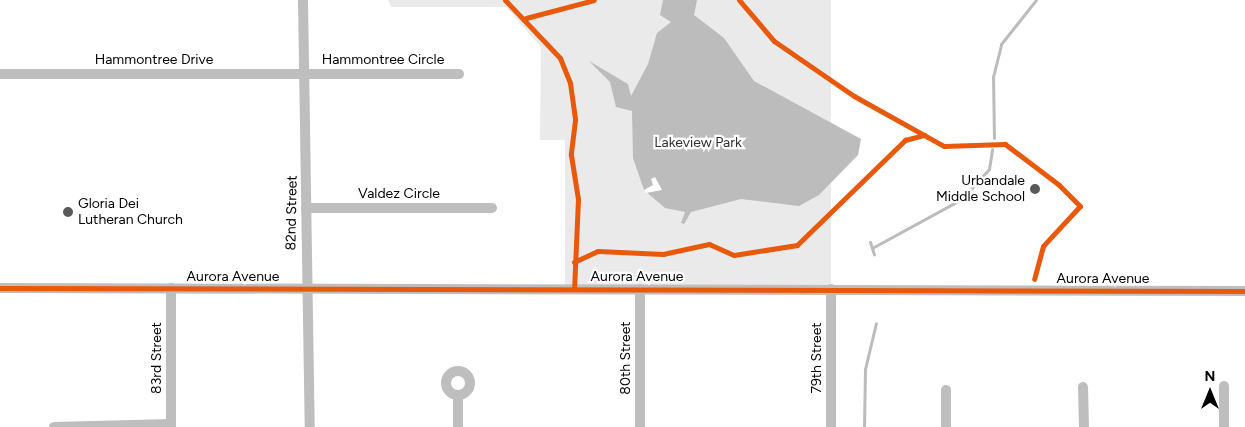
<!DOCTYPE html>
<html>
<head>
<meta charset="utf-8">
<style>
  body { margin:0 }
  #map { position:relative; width:1245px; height:427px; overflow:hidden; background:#fff; font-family:Figtree,sans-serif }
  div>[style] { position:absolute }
  .green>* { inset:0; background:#eaeaea }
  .water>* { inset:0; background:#bcbcbc }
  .pier>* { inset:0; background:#fff }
  .stream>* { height:3px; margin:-1.5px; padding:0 1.5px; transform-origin:1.5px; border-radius:1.5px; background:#bcbcbc }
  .minor>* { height:10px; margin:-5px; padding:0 5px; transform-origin:5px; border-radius:5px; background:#bebebe }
  .minor>.ring { margin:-5px; padding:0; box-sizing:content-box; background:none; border:10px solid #bebebe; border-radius:50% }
  .cycleway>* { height:5px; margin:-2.5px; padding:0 2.5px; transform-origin:2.5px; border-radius:2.5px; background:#e8590c }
  .dots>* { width:14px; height:14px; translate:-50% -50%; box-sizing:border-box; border:2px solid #fff; border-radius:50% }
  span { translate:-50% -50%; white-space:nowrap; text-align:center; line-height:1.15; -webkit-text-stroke:4.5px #fff; paint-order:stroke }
  .street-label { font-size:14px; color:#000 }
  .park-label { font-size:14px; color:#303030 }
  .poi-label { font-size:14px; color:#000 }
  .right { translate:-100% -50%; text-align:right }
  .left { translate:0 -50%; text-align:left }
  .north { position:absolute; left:1185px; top:367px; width:50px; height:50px; -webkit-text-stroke:4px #fff; paint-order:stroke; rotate:0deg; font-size:14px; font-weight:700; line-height:20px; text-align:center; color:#000 }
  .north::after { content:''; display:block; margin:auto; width:18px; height:22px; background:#000; clip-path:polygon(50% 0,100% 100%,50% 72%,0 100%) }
</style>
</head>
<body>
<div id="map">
  <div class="green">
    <i style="clip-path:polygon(388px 0,831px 0,831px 289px,565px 289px,565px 140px,540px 140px,541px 47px,506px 7px,391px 7px)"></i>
  </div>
  <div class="water">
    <i style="clip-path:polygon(663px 0,697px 0,694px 15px,724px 38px,754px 81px,861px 139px,858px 155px,819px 195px,799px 206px,741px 199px,691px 212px,684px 224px,681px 223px,685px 212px,665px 208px,644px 190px,633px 158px,632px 111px,616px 107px,610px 82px,589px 61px,628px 84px,631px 96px,648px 64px,657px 33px,671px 22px,660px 15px)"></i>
  </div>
  <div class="pier">
    <i style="clip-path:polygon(655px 177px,662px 190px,646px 193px,644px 190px,653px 185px,651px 179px)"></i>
  </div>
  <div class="stream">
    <i style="left:994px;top:138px;width:61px;rotate:-90.9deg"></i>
    <i style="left:993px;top:77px;width:34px;rotate:-76deg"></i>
    <i style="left:1001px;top:44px;width:56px;rotate:-51.5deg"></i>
    <i style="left:870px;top:242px;width:13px;rotate:72deg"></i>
    <i style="left:872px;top:248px;width:102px;rotate:-28.6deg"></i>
    <i style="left:962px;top:199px;width:40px;rotate:-48deg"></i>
    <i style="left:989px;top:169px;width:20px;rotate:-81deg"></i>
    <i style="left:864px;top:427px;width:58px;rotate:-89deg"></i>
    <i style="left:865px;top:369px;width:47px;rotate:-76.6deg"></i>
  </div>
  <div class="minor">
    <i style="left:303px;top:0;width:427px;rotate:89.1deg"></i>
    <i style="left:0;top:74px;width:459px"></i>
    <i style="left:306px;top:208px;width:186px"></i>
    <i style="left:0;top:288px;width:1245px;rotate:0.14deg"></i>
    <i style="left:171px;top:288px;width:139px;rotate:90deg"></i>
    <i style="left:831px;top:289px;width:138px;rotate:90deg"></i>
    <i class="ring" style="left:446px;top:371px;width:14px;height:14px"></i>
    <i style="left:1083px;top:387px;width:40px;rotate:88.6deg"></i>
    <i style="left:946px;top:390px;width:37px;rotate:90deg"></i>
    <i style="left:458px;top:395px;width:32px;rotate:90deg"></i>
    <i style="left:54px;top:427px;width:117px;rotate:-1.5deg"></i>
    <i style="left:640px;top:427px;width:138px;rotate:-90deg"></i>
    <i style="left:1224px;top:427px;width:41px;rotate:-90deg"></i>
  </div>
  <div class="cycleway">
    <i style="left:505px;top:0;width:80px;rotate:46.5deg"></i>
    <i style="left:560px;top:58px;width:27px;rotate:68deg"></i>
    <i style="left:570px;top:83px;width:37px;rotate:82deg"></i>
    <i style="left:575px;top:120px;width:35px;rotate:97deg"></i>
    <i style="left:571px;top:155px;width:45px;rotate:81deg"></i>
    <i style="left:578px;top:199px;width:90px;rotate:92.5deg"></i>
    <i style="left:739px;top:0;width:54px;rotate:49.5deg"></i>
    <i style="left:774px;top:41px;width:97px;rotate:34.5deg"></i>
    <i style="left:854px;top:96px;width:103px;rotate:29.1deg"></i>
    <i style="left:944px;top:146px;width:61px;rotate:-1.9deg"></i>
    <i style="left:1005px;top:144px;width:68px;rotate:37.2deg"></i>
    <i style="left:1059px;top:185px;width:30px;rotate:45deg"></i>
    <i style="left:1080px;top:206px;width:54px;rotate:132.8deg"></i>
    <i style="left:1043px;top:246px;width:34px;rotate:105deg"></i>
    <i style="left:526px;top:18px;width:70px;rotate:-14.8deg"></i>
    <i style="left:574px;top:262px;width:26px;rotate:-25deg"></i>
    <i style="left:598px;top:251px;width:65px;rotate:2.6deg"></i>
    <i style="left:663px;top:254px;width:47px;rotate:-12.3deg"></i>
    <i style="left:709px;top:244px;width:27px;rotate:24deg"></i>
    <i style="left:734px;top:255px;width:64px;rotate:-9deg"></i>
    <i style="left:797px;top:245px;width:151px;rotate:-44.2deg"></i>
    <i style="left:905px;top:140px;width:20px;rotate:-15deg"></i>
    <i style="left:0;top:288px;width:1245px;rotate:0.14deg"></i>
  </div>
  <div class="dots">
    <i style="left:1035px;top:189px;background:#595959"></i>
    <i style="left:68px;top:212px;background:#595959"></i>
  </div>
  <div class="street-label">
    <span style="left:154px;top:60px">Hammontree Drive</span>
    <span style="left:383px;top:60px">Hammontree Circle</span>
    <span style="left:399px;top:194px">Valdez Circle</span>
    <span style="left:292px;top:213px;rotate:-89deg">82nd Street</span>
    <span style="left:233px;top:277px">Aurora Avenue</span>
    <span style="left:637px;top:277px">Aurora Avenue</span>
    <span style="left:1103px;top:279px">Aurora Avenue</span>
    <span style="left:157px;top:358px;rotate:-90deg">83rd Street</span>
    <span style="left:626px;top:358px;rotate:-90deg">80th Street</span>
    <span style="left:817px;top:358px;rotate:-90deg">79th Street</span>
  </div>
  <div class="park-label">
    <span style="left:698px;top:143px">Lakeview Park</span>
  </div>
  <div class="poi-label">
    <span class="right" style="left:1025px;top:189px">Urbandale<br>Middle School</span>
    <span class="left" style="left:78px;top:212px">Gloria Dei<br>Lutheran Church</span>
  </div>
  <div class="north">N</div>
</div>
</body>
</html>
